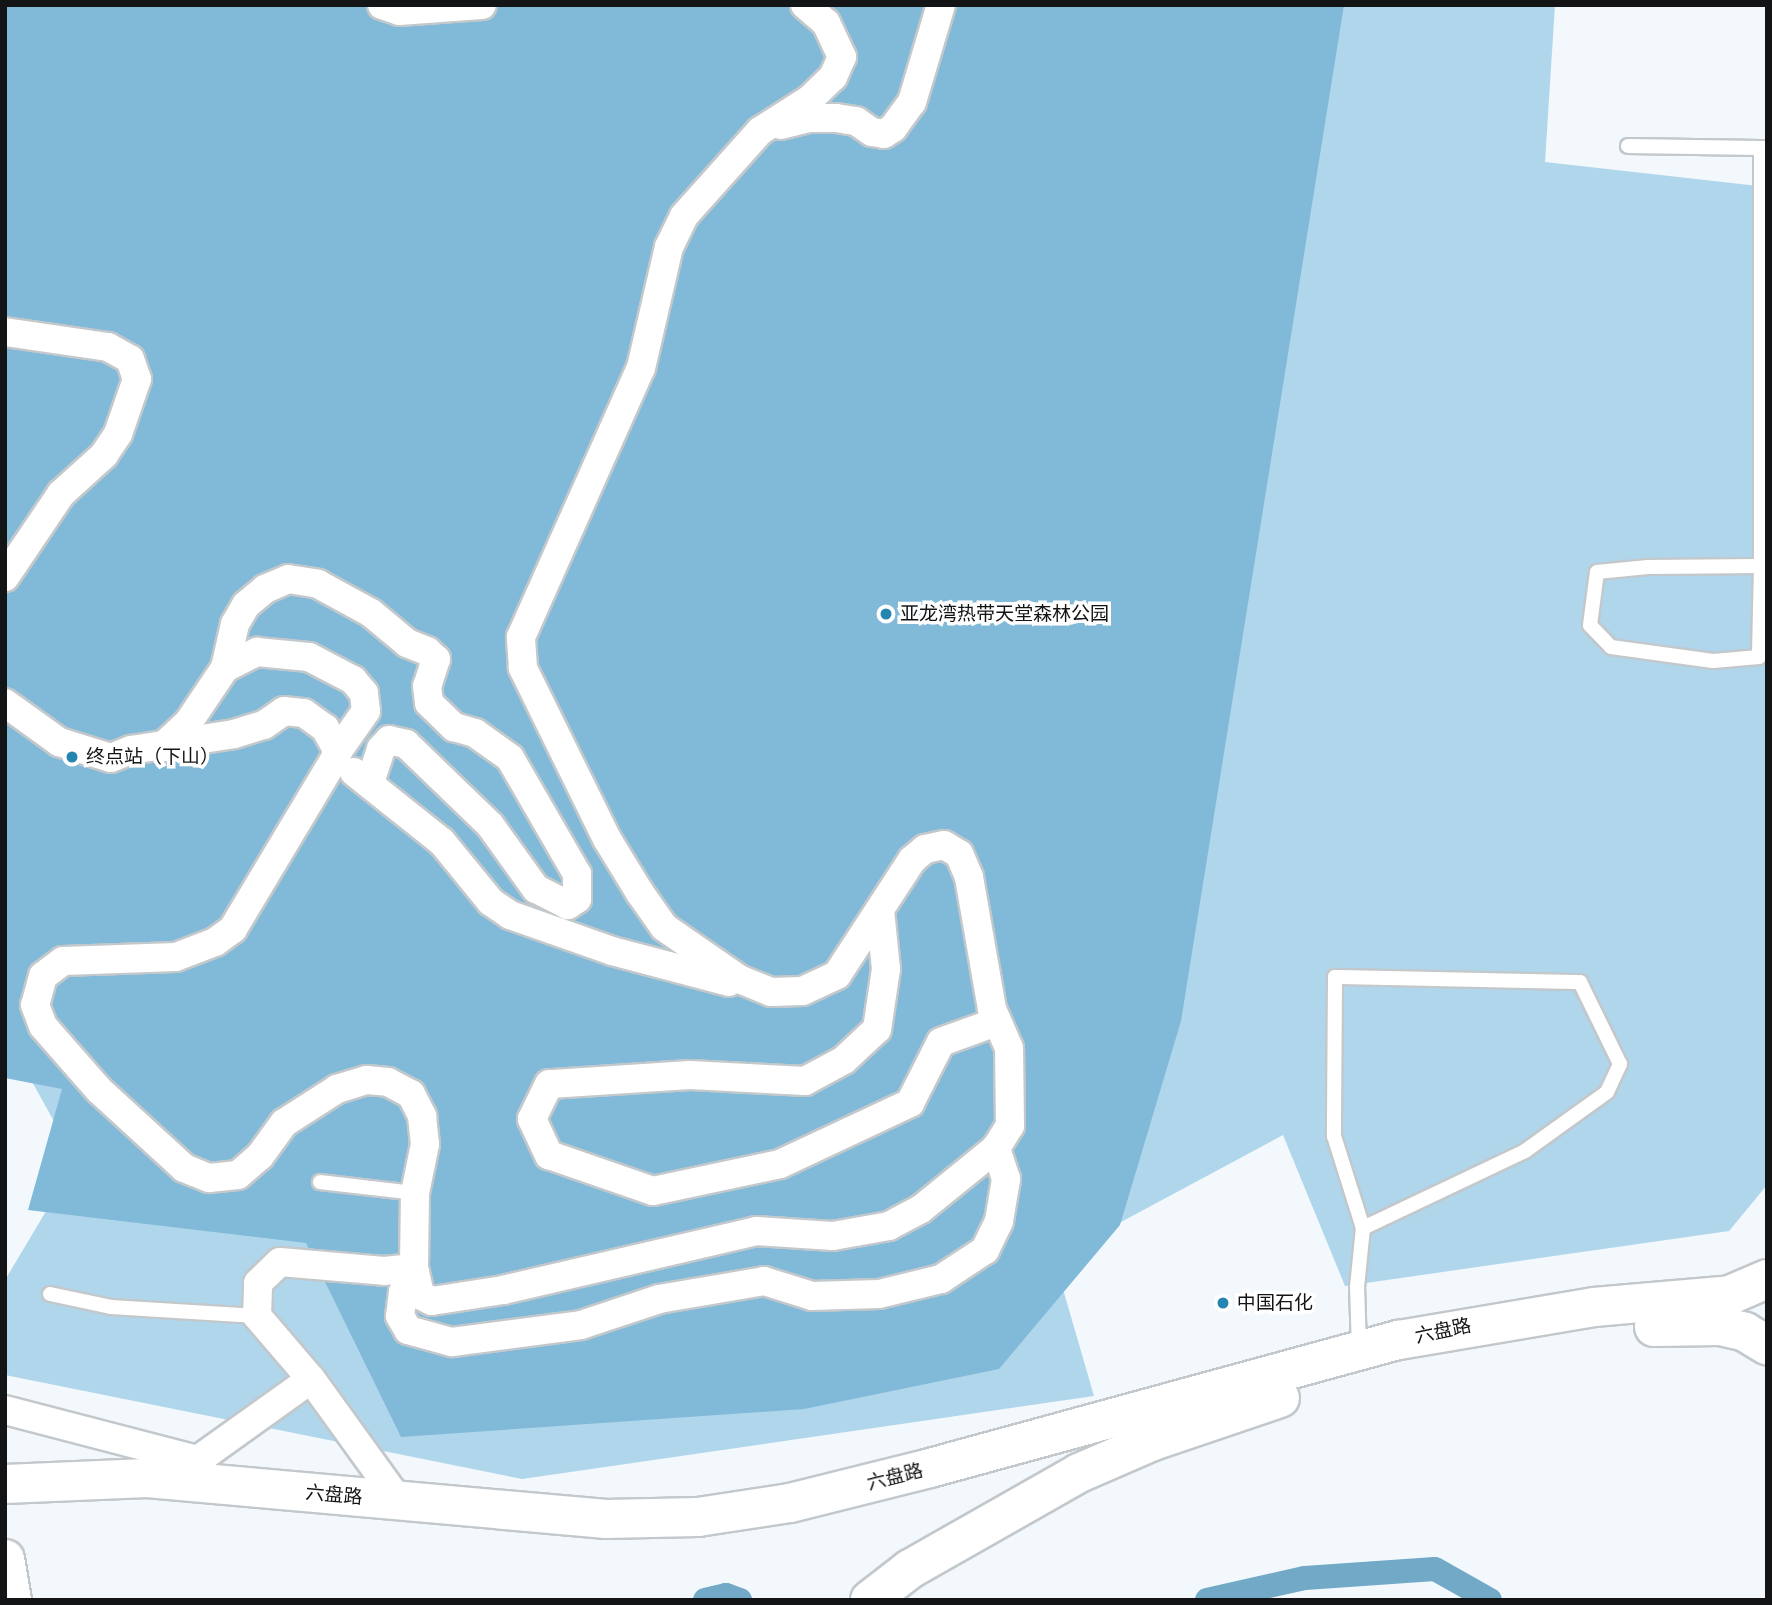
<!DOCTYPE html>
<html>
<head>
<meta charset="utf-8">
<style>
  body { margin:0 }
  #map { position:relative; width:1772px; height:1605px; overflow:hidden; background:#f2f8fc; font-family:"Source Serif 4","Noto Sans SC",serif }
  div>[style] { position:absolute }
  .green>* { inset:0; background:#b0d6ec }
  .forest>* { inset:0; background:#81b9d8 }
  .canal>* { height:24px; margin:-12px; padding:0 12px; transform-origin:12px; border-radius:12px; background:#71a9c7 }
  .roads { filter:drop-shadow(2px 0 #c2c8cb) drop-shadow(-2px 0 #c2c8cb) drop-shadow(0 2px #c2c8cb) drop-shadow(0 -2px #c2c8cb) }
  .lane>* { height:14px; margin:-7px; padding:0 7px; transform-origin:7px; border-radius:7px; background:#fff }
  .street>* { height:28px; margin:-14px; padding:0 14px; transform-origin:14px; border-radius:14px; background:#fff }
  .primary>* { height:38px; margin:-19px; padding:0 19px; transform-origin:19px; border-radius:19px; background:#fff }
  .dots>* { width:19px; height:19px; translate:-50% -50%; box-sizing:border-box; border:4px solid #fff; border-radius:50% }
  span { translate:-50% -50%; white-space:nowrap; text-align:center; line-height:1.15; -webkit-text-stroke:7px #fff; paint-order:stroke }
  .poi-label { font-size:19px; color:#121415 }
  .left { translate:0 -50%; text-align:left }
  .street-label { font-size:19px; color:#121415 }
  .frame { position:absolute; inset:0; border:7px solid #121415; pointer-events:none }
</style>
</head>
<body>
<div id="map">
  <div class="green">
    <i style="clip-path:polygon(5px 5px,1555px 5px,1545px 162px,1767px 187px,1767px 1185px,1729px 1231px,1345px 1286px,1283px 1135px,1054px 1258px,1094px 1396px,522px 1479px,5px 1375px,5px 1280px,76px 1161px,10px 1042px)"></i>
  </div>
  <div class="forest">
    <i style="clip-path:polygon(5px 5px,1344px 5px,1181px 1021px,1120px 1225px,999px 1369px,804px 1409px,401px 1437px,306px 1243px,28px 1210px,62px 1089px,5px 1078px)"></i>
  </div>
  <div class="canal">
    <i style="left:705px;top:1600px;width:22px;rotate:-13deg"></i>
    <i style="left:726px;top:1595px;width:15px;rotate:20deg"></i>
    <i style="left:1207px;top:1600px;width:100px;rotate:-12.7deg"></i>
    <i style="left:1305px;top:1578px;width:130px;rotate:-4deg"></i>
    <i style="left:1435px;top:1569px;width:63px;rotate:29.4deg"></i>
  </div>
  <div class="roads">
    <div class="lane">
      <i style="left:1628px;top:146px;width:133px;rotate:0.9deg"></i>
      <i style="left:1767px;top:148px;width:6px;rotate:180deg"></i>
      <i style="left:1761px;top:148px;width:418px;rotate:90deg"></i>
      <i style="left:1761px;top:566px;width:91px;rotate:91.3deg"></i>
      <i style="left:1759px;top:657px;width:46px;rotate:175deg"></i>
      <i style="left:1713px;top:661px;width:103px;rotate:-172.2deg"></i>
      <i style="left:1611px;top:647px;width:30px;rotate:-134deg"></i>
      <i style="left:1590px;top:625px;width:53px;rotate:-82.5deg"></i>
      <i style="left:1597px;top:572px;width:51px;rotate:-5.6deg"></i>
      <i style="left:1648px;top:567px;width:113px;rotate:-0.5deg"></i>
      <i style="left:1761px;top:566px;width:6px"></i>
      <i style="left:320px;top:1182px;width:96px;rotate:6.6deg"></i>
      <i style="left:50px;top:1294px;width:62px;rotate:12deg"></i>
      <i style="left:111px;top:1307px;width:146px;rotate:3.5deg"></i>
      <i style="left:1359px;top:1349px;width:62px;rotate:-91.8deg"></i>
      <i style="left:1357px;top:1287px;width:59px;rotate:-84.2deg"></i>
      <i style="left:1363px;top:1228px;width:179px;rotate:-25.4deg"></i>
      <i style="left:1525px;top:1151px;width:101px;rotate:-35.7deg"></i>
      <i style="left:1607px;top:1092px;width:31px;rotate:-65deg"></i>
      <i style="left:1620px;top:1064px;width:91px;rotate:-116deg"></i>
      <i style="left:1580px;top:982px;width:245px;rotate:-178.8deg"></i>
      <i style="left:1335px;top:977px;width:159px;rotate:90.4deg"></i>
      <i style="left:1334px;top:1136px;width:96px;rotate:72.5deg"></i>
    </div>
    <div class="street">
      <i style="left:382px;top:5px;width:18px;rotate:19deg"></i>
      <i style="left:399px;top:11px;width:83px;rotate:-4.1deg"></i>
      <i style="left:781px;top:125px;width:29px;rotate:-14deg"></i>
      <i style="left:809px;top:118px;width:27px"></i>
      <i style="left:836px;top:118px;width:20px;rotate:9deg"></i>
      <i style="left:856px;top:121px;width:19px;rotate:35deg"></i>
      <i style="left:872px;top:132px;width:12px;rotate:9deg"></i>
      <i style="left:884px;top:134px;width:11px;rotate:-34deg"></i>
      <i style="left:893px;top:128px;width:32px;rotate:-54deg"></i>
      <i style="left:912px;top:102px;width:101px;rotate:-73.4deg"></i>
      <i style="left:5px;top:332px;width:104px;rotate:8.3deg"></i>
      <i style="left:108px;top:347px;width:25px;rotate:29deg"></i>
      <i style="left:130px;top:359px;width:21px;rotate:71deg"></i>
      <i style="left:137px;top:379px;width:58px;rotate:109.1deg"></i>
      <i style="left:118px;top:434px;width:25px;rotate:124deg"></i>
      <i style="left:104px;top:455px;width:58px;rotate:137.8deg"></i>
      <i style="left:61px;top:494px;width:100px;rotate:124deg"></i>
      <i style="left:225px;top:668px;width:45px;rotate:-77.2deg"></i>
      <i style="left:235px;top:624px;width:22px;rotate:-60deg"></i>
      <i style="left:246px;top:605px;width:25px;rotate:-40deg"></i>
      <i style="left:265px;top:589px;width:25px;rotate:-23deg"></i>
      <i style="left:288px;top:579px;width:30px;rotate:9deg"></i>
      <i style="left:318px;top:584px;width:60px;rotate:28.7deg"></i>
      <i style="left:371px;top:613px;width:47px;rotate:39.8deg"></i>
      <i style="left:407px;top:643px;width:22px;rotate:22deg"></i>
      <i style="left:427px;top:651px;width:12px;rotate:42deg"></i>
      <i style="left:436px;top:659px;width:28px;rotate:108deg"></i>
      <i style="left:427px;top:686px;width:17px;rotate:83deg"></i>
      <i style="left:429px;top:703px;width:35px;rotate:44deg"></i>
      <i style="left:454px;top:727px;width:22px;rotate:16deg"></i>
      <i style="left:475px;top:733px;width:43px;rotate:35.5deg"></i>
      <i style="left:510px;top:758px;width:134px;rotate:60deg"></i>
      <i style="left:577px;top:874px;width:25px;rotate:90deg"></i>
      <i style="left:577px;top:899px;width:11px;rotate:146deg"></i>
      <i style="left:568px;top:905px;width:36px;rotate:-153deg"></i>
      <i style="left:536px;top:889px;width:79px;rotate:-125.7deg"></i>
      <i style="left:490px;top:825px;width:117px;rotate:-136deg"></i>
      <i style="left:406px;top:744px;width:17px;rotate:-167deg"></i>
      <i style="left:389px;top:740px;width:12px;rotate:132deg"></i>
      <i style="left:381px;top:749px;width:35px;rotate:108deg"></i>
      <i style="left:5px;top:703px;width:67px;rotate:35.8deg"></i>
      <i style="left:59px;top:742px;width:54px;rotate:17.1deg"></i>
      <i style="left:111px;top:758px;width:22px;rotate:-22deg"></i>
      <i style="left:131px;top:750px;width:104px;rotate:-8.8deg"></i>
      <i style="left:234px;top:734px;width:31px;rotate:-17deg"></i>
      <i style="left:264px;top:725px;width:24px;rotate:-35deg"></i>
      <i style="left:284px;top:711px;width:20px;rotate:6deg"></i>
      <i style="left:304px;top:713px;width:26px;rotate:36deg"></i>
      <i style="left:325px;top:728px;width:26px;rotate:61deg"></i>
      <i style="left:338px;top:751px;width:10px;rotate:114deg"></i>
      <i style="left:334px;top:760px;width:197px;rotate:120.9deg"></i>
      <i style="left:233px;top:929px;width:22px;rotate:144deg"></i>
      <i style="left:215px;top:942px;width:42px;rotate:159deg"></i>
      <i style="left:176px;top:957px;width:113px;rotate:178deg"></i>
      <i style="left:63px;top:961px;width:25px;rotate:143deg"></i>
      <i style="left:43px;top:976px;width:30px;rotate:105deg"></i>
      <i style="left:35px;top:1005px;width:22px;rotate:69deg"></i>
      <i style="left:43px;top:1026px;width:85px;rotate:48.8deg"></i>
      <i style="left:99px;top:1090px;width:115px;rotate:42.5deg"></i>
      <i style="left:184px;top:1168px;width:27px;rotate:22deg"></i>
      <i style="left:209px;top:1178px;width:29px;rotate:-6deg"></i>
      <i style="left:238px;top:1175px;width:29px;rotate:-41deg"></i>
      <i style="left:260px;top:1156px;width:41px;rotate:-54deg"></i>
      <i style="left:284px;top:1123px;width:63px;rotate:-32.7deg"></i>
      <i style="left:337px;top:1089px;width:31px;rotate:-17deg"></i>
      <i style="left:367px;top:1080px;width:21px;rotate:5deg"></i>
      <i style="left:388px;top:1082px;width:26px;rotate:28deg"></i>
      <i style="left:411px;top:1094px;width:25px;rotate:63deg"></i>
      <i style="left:422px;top:1116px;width:28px;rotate:84deg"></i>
      <i style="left:425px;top:1144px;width:50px;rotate:101.5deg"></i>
      <i style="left:415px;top:1193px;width:75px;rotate:90.8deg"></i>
      <i style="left:414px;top:1268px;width:28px;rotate:77deg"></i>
      <i style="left:420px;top:1295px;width:13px;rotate:27deg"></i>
      <i style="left:432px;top:1301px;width:72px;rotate:-8.8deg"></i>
      <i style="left:503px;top:1290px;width:260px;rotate:-13.1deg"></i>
      <i style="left:756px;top:1231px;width:77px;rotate:3.7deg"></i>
      <i style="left:833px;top:1236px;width:57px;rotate:-10.1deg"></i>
      <i style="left:889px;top:1226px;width:36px;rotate:-28deg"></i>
      <i style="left:921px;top:1209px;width:97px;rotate:-39.1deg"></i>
      <i style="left:996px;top:1148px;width:26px;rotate:-58deg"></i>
      <i style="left:1010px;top:1126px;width:78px;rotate:-90.7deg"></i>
      <i style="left:1009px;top:1048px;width:43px;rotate:-113.6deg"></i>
      <i style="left:992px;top:1009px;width:134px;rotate:-99.9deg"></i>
      <i style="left:969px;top:877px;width:25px;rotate:-113deg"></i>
      <i style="left:959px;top:854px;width:17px;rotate:-149deg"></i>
      <i style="left:944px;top:845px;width:19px;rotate:168deg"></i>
      <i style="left:925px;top:849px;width:17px;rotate:140deg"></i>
      <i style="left:912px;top:860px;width:137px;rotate:123.1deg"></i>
      <i style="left:837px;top:975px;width:38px;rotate:155deg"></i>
      <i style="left:802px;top:991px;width:31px;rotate:178deg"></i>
      <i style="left:771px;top:992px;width:35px;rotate:-158deg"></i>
      <i style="left:739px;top:979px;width:91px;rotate:-145.3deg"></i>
      <i style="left:664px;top:927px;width:42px;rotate:-125.2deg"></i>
      <i style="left:640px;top:893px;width:63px;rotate:-121.4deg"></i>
      <i style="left:607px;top:839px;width:191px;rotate:-116.2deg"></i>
      <i style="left:523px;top:668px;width:31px;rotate:-94deg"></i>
      <i style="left:521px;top:637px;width:295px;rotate:-66deg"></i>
      <i style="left:641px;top:368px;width:124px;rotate:-77deg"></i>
      <i style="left:669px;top:247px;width:34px;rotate:-64deg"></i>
      <i style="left:684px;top:216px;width:114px;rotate:-48.2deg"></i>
      <i style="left:760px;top:131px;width:59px;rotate:-32.6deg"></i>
      <i style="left:810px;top:99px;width:32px;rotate:-44deg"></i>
      <i style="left:833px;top:77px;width:22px;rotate:-66deg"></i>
      <i style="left:842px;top:57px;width:38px;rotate:-115deg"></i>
      <i style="left:826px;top:23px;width:28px;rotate:-139deg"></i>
      <i style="left:161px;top:748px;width:37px;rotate:-43deg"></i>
      <i style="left:188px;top:723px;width:66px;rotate:-56.1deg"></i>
      <i style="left:225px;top:668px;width:36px;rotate:-27deg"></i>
      <i style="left:257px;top:652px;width:52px;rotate:5.5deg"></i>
      <i style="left:309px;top:657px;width:50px;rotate:27.6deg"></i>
      <i style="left:353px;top:680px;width:17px;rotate:50deg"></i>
      <i style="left:364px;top:693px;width:18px;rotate:84deg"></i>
      <i style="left:366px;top:711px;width:49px;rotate:125deg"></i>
      <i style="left:354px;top:772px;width:112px;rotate:38.5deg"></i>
      <i style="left:442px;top:842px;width:77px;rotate:50.8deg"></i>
      <i style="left:491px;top:902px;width:23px;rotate:34deg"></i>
      <i style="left:510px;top:915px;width:108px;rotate:19.4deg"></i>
      <i style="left:612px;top:951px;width:121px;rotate:14.8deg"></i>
      <i style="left:880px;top:910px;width:59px;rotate:84.2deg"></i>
      <i style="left:886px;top:969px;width:61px;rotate:98.5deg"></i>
      <i style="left:877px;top:1029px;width:45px;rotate:136.8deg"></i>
      <i style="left:844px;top:1060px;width:44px;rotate:151.7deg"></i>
      <i style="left:805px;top:1081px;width:115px;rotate:-177deg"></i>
      <i style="left:690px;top:1075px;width:141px;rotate:176.3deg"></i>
      <i style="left:549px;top:1084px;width:39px;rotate:116deg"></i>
      <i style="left:532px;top:1119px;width:40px;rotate:65deg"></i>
      <i style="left:549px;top:1155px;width:110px;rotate:19.1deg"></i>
      <i style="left:653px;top:1191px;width:130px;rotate:-12deg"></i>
      <i style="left:780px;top:1164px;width:144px;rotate:-25.1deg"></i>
      <i style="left:910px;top:1103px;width:68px;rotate:-63.1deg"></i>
      <i style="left:941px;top:1042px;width:59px;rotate:-20deg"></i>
      <i style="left:415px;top:1272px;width:23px;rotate:121deg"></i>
      <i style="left:403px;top:1292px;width:24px;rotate:97deg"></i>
      <i style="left:400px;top:1316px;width:16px;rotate:60deg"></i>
      <i style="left:408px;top:1330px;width:46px;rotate:15.3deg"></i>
      <i style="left:452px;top:1342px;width:130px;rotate:-7.5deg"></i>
      <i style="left:581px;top:1325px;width:82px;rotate:-18.4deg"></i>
      <i style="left:659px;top:1299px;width:107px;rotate:-9.7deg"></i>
      <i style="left:764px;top:1281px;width:50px;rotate:17.4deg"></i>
      <i style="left:812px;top:1296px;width:67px;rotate:-1.7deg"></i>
      <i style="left:879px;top:1294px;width:64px;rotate:-13.6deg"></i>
      <i style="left:941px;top:1279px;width:53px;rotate:-33.4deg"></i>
      <i style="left:985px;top:1250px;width:32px;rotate:-64deg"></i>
      <i style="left:999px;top:1221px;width:43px;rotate:-80.5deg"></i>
      <i style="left:1006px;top:1179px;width:33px;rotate:-108deg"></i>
      <i style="left:311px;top:1379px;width:83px;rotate:-130.6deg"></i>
      <i style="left:257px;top:1316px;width:33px;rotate:-88deg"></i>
      <i style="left:258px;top:1283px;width:30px;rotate:-44deg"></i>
      <i style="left:280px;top:1262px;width:104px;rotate:4.9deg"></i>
      <i style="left:384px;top:1271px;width:30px;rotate:-6deg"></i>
      <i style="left:5px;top:1410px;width:198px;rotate:14.6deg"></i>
      <i style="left:170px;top:1480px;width:173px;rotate:-35.6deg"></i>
      <i style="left:311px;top:1379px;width:150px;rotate:54.2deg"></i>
    </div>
    <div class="primary">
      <i style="left:1654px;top:1327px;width:66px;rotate:-0.9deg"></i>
      <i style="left:1720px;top:1326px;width:26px;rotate:13deg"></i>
      <i style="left:1745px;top:1332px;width:26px;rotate:31deg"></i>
      <i style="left:5px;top:1484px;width:142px;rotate:-2.4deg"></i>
      <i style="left:147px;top:1478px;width:461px;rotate:5.1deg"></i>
      <i style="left:606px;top:1519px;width:92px;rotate:-1.2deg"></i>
      <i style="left:698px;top:1517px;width:93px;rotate:-8.7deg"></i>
      <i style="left:790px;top:1503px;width:144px;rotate:-14deg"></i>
      <i style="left:930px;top:1468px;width:486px;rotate:-15.3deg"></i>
      <i style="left:1399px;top:1340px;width:198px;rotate:-9.6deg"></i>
      <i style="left:1594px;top:1307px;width:137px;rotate:-5deg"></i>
      <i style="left:1730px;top:1295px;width:40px;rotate:-23.4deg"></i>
      <i style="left:5px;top:1559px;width:42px;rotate:80.3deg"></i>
      <i style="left:870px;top:1600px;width:51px;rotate:-37.8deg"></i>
      <i style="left:910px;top:1569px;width:194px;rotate:-29.6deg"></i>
      <i style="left:1079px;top:1473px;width:81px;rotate:-23.4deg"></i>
      <i style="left:1153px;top:1441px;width:134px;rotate:-18.7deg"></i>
    </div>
  </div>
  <div class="dots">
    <i style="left:886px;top:614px;background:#2585b1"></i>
    <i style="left:72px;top:757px;background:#2585b1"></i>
    <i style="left:1223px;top:1303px;background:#2585b1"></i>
  </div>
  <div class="poi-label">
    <span class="left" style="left:900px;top:614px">亚龙湾热带天堂森林公园</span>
    <span class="left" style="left:86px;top:757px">终点站（下山）</span>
    <span class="left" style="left:1237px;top:1303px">中国石化</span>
  </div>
  <div class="street-label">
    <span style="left:1443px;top:1331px;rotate:-12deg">六盘路</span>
    <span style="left:895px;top:1477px;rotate:-14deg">六盘路</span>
    <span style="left:334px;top:1495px;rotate:5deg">六盘路</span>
  </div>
  <div class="frame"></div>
</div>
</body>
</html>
